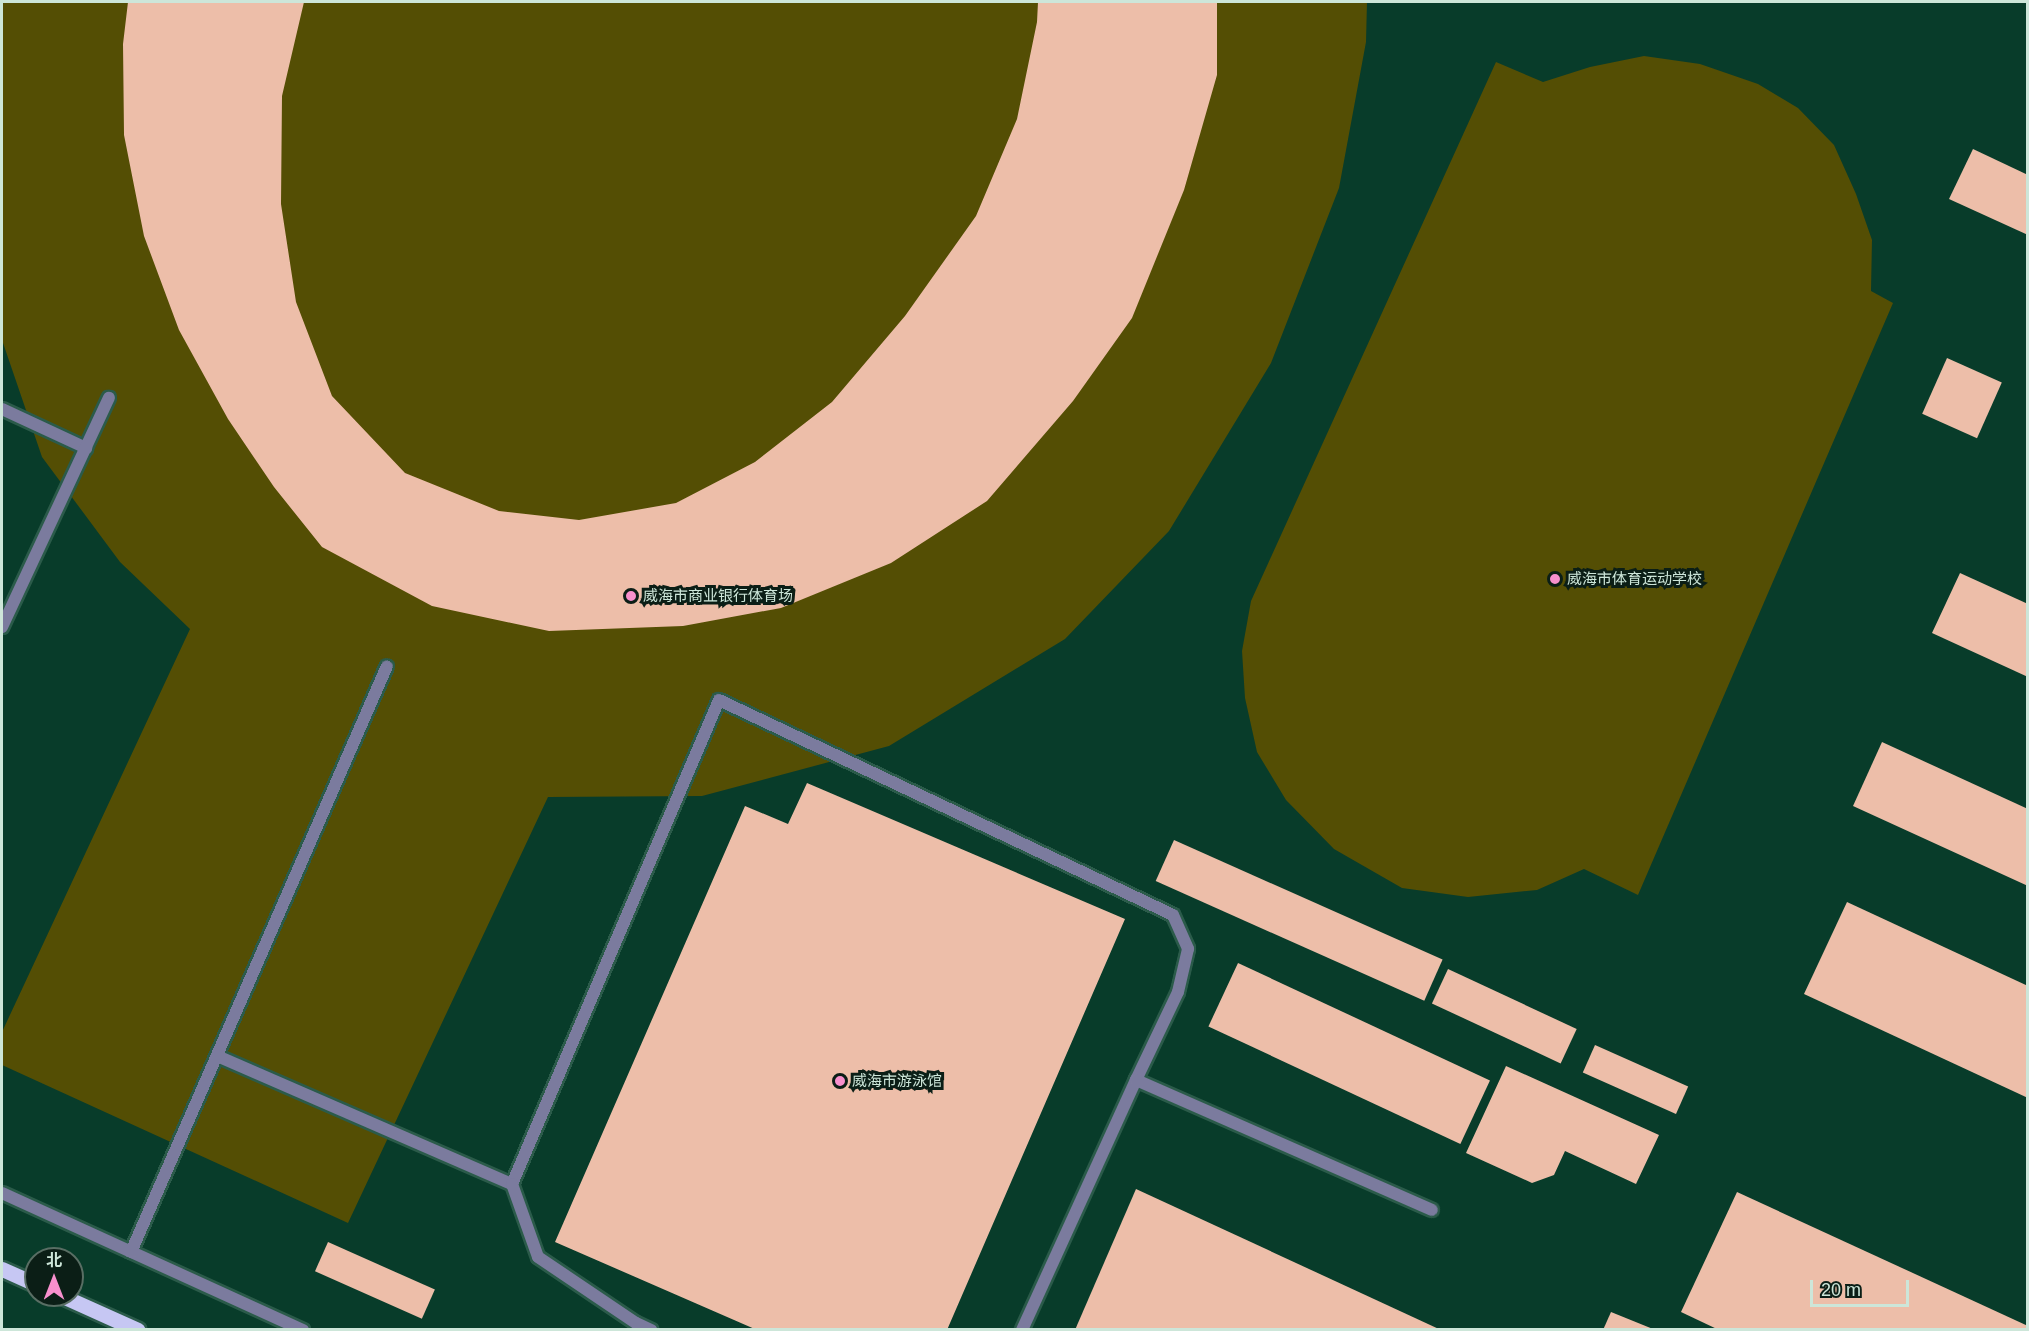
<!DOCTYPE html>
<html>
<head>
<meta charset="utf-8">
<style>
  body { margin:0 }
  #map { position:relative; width:2029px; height:1331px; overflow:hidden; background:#083c2a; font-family:Arial,"Noto Sans SC",sans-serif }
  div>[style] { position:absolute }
  .green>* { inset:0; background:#544e04 }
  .building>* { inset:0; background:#edbea9; transform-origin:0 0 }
  .roads { filter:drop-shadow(2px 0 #2b5b4a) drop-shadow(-2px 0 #2b5b4a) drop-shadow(0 2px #2b5b4a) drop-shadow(0 -2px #2b5b4a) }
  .service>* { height:12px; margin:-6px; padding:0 6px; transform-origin:6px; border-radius:6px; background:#7b7b9e }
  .primary>* { height:15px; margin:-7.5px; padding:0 7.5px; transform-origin:7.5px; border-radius:7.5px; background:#c6c7f3 }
  .dots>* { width:16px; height:16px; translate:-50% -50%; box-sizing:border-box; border:3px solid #0b1e16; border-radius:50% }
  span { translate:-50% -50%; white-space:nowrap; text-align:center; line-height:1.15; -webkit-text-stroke:6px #0b1e16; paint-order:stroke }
  .poi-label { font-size:15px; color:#cde6d9 }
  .left { translate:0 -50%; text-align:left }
  .frame { position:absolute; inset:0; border:3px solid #cde6d9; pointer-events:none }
  .north { position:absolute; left:24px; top:1247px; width:60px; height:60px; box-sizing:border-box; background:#0b1e16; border:2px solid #596e64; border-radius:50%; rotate:0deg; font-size:16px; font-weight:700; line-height:24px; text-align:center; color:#cde6d9 }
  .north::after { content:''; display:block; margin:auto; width:21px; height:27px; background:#f790cd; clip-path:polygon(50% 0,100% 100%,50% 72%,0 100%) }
  .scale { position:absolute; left:1810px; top:1280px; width:99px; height:27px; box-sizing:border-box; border:3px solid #cde6d9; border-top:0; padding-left:8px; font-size:18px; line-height:21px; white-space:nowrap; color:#cde6d9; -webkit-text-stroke:4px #0b1e16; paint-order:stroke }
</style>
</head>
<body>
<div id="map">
  <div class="green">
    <i style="clip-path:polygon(2px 2px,1367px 2px,1366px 42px,1339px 188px,1271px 363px,1169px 531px,1065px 639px,889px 746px,702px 796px,548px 797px,348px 1223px,2px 1065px,2px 1032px,190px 629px,120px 562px,42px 457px,2px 340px)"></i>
    <i style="clip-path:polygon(1644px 56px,1700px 64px,1758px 84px,1798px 108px,1834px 145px,1856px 194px,1872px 240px,1871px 291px,1893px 303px,1638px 895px,1584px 869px,1537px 890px,1468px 897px,1402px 888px,1334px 849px,1286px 800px,1257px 752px,1245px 698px,1242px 651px,1251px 601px,1496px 62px,1543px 82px,1590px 67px)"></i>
  </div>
  <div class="building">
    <i style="clip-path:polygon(128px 2px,304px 2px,282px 96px,281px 204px,296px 302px,332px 396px,405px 473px,499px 511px,579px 520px,676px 503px,755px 462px,832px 402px,905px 316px,976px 216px,1017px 119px,1037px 22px,1038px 2px,1217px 2px,1217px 75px,1184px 190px,1132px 318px,1073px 401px,987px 501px,891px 563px,781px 608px,683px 626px,549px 631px,432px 606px,322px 547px,274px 487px,228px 419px,179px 330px,144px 236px,124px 135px,123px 44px)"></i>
    <i style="clip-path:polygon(1973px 149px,2028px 175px,2028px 235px,1949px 199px)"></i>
    <i style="left:1947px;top:358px;width:60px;height:61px;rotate:24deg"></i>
    <i style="clip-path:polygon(1960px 573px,2028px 604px,2028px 677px,1932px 633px)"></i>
    <i style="clip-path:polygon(1882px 742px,2028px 809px,2028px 886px,1853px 806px)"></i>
    <i style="clip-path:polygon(807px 783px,1125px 919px,947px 1330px,757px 1330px,555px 1242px,745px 806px,788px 824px)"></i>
    <i style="left:1174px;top:840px;width:294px;height:45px;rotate:24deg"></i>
    <i style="clip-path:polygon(1847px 902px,2028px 986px,2028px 1098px,1804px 994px)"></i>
    <i style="left:1238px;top:963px;width:278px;height:70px;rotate:25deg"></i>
    <i style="left:1448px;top:969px;width:142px;height:38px;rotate:25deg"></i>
    <i style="left:1595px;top:1045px;width:102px;height:30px;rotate:24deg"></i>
    <i style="clip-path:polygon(1506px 1066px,1659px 1135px,1636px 1184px,1565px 1151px,1554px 1175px,1532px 1183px,1466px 1153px)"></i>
    <i style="clip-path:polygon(1136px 1189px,1441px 1330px,1075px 1330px)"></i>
    <i style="clip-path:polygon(1737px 1192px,2028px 1326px,2028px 1330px,1719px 1330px,1681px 1312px)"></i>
    <i style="left:328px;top:1242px;width:117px;height:32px;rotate:24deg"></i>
    <i style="clip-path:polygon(1611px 1312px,1653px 1329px,1653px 1330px,1603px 1330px)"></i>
  </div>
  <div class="roads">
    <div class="service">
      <i style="left:2px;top:409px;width:93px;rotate:24.9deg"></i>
      <i style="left:2px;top:627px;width:253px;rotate:-65deg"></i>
      <i style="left:217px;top:1056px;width:322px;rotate:23.5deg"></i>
      <i style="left:512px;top:1184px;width:526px;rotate:-66.84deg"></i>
      <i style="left:719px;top:700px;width:502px;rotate:25.34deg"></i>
      <i style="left:1173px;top:915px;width:37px;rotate:66deg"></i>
      <i style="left:1188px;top:949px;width:44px;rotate:103.1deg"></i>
      <i style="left:1178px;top:992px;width:98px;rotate:115.5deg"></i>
      <i style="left:512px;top:1184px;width:77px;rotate:70.4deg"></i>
      <i style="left:538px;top:1257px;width:118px;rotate:34deg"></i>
      <i style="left:636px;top:1323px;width:17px;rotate:25deg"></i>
      <i style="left:2px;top:1193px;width:331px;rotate:24.5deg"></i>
      <i style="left:131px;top:1252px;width:639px;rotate:-66.4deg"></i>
      <i style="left:1022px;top:1330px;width:275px;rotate:-65.5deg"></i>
      <i style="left:1136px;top:1080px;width:323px;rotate:23.7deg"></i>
    </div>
    <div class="primary">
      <i style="left:2px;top:1269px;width:37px;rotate:24deg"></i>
      <i style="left:60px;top:1295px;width:85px;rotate:24.2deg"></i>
    </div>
  </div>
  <div class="dots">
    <i style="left:1555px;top:579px;background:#f790cd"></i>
    <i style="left:631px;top:596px;background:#f790cd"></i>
    <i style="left:840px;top:1081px;background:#f790cd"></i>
  </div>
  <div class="poi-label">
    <span class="left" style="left:1567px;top:579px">威海市体育运动学校</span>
    <span class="left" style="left:643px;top:596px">威海市商业银行体育场</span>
    <span class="left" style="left:852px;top:1081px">威海市游泳馆</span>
  </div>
  <div class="frame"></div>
  <div class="north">北</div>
  <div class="scale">20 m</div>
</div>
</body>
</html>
